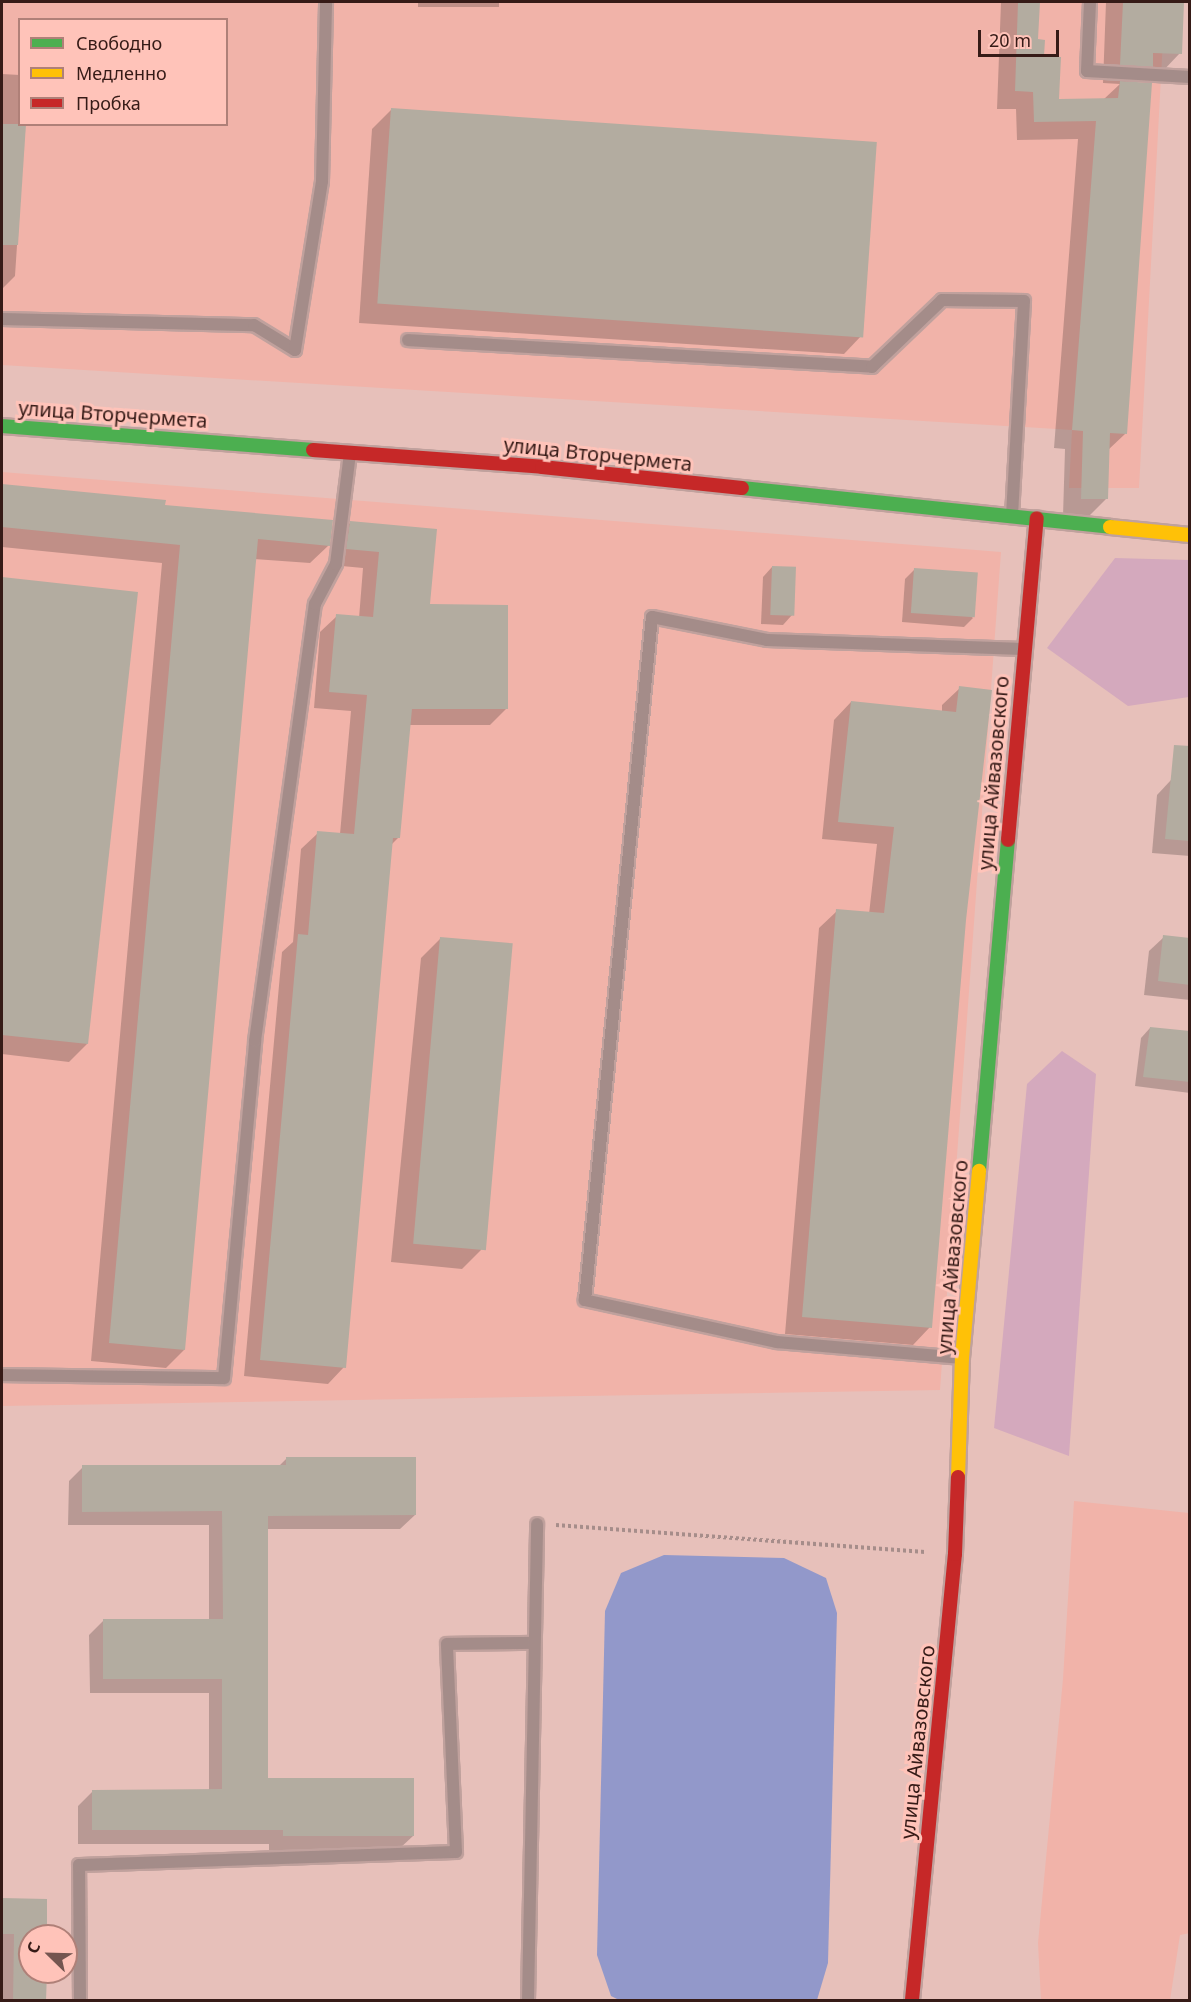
<!DOCTYPE html>
<html>
<head>
<meta charset="utf-8">
<style>
  body { margin:0 }
  #map { position:relative; width:1191px; height:2002px; overflow:hidden; background:#e7c0ba; font-family:"Noto Sans",sans-serif }
  div>[style] { position:absolute }
  .built>* { inset:0; background:#f1b3a9 }
  .green>* { inset:0; background:#d4a9bd }
  .water>* { inset:0; background:#9298ca }
  .shadow>* { inset:0; background:#0003; transform-origin:0 0 }
  .building>* { inset:0; background:#b3aca0; transform-origin:0 0 }
  .path>* { height:4px; margin-top:-2px; transform-origin:0; background:repeating-linear-gradient(90deg,#a68d8a 0 3px,transparent 0 6px) }
  .roads { filter:drop-shadow(2px 0 #c0a19d) drop-shadow(-2px 0 #c0a19d) drop-shadow(0 2px #c0a19d) drop-shadow(0 -2px #c0a19d) }
  .lane>* { height:12px; margin:-6px; padding:0 6px; transform-origin:6px; border-radius:6px; background:#a48c89 }
  .fast>* { height:14px; margin:-7px; padding:0 7px; transform-origin:7px; border-radius:7px; background:#4caf50 }
  .slow>* { height:14px; margin:-7px; padding:0 7px; transform-origin:7px; border-radius:7px; background:#ffc107 }
  .jam>* { height:14px; margin:-7px; padding:0 7px; transform-origin:7px; border-radius:7px; background:#c62828 }
  span { translate:-50% -50%; white-space:nowrap; text-align:center; line-height:1.15; -webkit-text-stroke:6px #ffc3b9; paint-order:stroke }
  .street-label { font-size:20px; color:#361b17 }
  .frame { position:absolute; inset:0; border:3px solid #361b17; pointer-events:none }
  .legend { position:absolute; left:18px; top:18px; width:210px; height:108px; box-sizing:border-box; background:#ffc3b9; border:2px solid #af8078; margin:0; padding:8px 10px; list-style:none; font-size:18px; color:#361b17 }
  .legend li { display:flex; align-items:center; gap:12px; height:30px }
  .legend b { width:30px; border:2px solid #af8078 }
  .north { position:absolute; left:18px; top:1924px; width:60px; height:60px; box-sizing:border-box; background:#ffc3b9; border:2px solid #af8078; border-radius:50%; rotate:293deg; font-size:16px; font-weight:700; line-height:24px; text-align:center; color:#361b17 }
  .north::after { content:''; display:block; margin:auto; width:21px; height:27px; background:#745550; clip-path:polygon(50% 0,100% 100%,50% 72%,0 100%) }
  .scale { position:absolute; left:978px; top:30px; width:81px; height:27px; box-sizing:border-box; border:3px solid #361b17; border-top:0; padding-left:8px; font-size:18px; line-height:21px; white-space:nowrap; color:#361b17; -webkit-text-stroke:4px #ffc3b9; paint-order:stroke }
</style>
</head>
<body>
<div id="map">
  <div class="built">
    <i style="clip-path:polygon(evenodd,2px 2px,1165px 2px,1139px 488px,1069px 488px,1072px 430px,2px 365px,2px 2px,20px 20px,226px 20px,226px 124px,20px 124px,20px 20px)"></i>
    <i style="clip-path:polygon(2px 472px,1001px 552px,940px 1390px,2px 1406px)"></i>
    <i style="clip-path:polygon(1074px 1501px,1189px 1513px,1190px 1933px,1180px 1935px,1170px 2000px,1041px 2000px,1038px 1943px,1063px 1679px)"></i>
  </div>
  <div class="green">
    <i style="clip-path:polygon(1115px 558px,1189px 560px,1189px 697px,1128px 706px,1047px 648px)"></i>
    <i style="clip-path:polygon(1062px 1051px,1096px 1074px,1069px 1456px,994px 1428px,1027px 1084px)"></i>
  </div>
  <div class="water">
    <i style="clip-path:polygon(664px 1555px,784px 1558px,826px 1578px,837px 1613px,828px 1963px,817px 2000px,619px 2000px,611px 1996px,597px 1955px,605px 1611px,621px 1573px)"></i>
  </div>
  <div class="shadow">
    <i style="left:418px;top:2px;width:81px;height:5px"></i>
    <i style="clip-path:polygon(1001px 2px,1038px 2px,1037px 41px,1057px 100px,1104px 99px,1120px 84px,1103px 83px,1106px 2px,1182px 2px,1180px 53px,1162px 72px,1146px 71px,1134px 83px,1125px 434px,1107px 451px,1106px 499px,1088px 517px,1063px 516px,1065px 449px,1054px 448px,1078px 139px,1017px 140px,1016px 109px,997px 109px)"></i>
    <i style="clip-path:polygon(2px 74px,20px 75px,20px 124px,25px 124px,15px 276px,2px 289px)"></i>
    <i style="clip-path:polygon(391px 110px,863px 334px,844px 354px,359px 323px,372px 129px)"></i>
    <i style="clip-path:polygon(2px 485px,164px 502px,164px 507px,329px 545px,310px 563px,254px 559px,184px 1350px,166px 1368px,91px 1361px,162px 563px,2px 547px)"></i>
    <i style="clip-path:polygon(350px 523px,435px 530px,429px 606px,506px 709px,490px 725px,409px 725px,399px 837px,391px 845px,344px 1367px,328px 1384px,244px 1376px,282px 952px,293px 942px,301px 849px,318px 833px,340px 834px,351px 711px,314px 708px,320px 632px,337px 616px,359px 618px,363px 568px,331px 565px,334px 539px)"></i>
    <i style="clip-path:polygon(772px 567px,792px 615px,783px 625px,761px 624px,763px 577px)"></i>
    <i style="clip-path:polygon(915px 569px,973px 618px,964px 627px,902px 622px,905px 579px)"></i>
    <i style="clip-path:polygon(2px 579px,137px 593px,87px 1044px,69px 1062px,2px 1054px)"></i>
    <i style="clip-path:polygon(960px 688px,964px 920px,930px 1327px,913px 1345px,785px 1334px,819px 928px,837px 911px,869px 914px,877px 844px,822px 839px,834px 720px,851px 702px,942px 712px,942px 705px)"></i>
    <i style="clip-path:polygon(1171px 780px,1190px 782px,1190px 856px,1152px 853px,1157px 795px)"></i>
    <i style="clip-path:polygon(1164px 937px,1190px 940px,1190px 1000px,1144px 995px,1149px 951px)"></i>
    <i style="clip-path:polygon(440px 939px,481px 1250px,462px 1269px,391px 1262px,421px 958px)"></i>
    <i style="clip-path:polygon(1150px 1028px,1190px 1033px,1190px 1093px,1135px 1086px,1141px 1038px)"></i>
    <i style="clip-path:polygon(287px 1458px,415px 1515px,400px 1529px,267px 1529px,267px 1779px,413px 1836px,398px 1850px,269px 1850px,269px 1844px,78px 1844px,78px 1806px,93px 1791px,209px 1791px,209px 1693px,90px 1693px,89px 1635px,104px 1620px,209px 1620px,209px 1525px,68px 1525px,69px 1481px,83px 1467px,278px 1467px)"></i>
    <i style="clip-path:polygon(2px 1900px,46px 1900px,45px 1936px,30px 1936px,30px 1972px,45px 1972px,45px 2000px,2px 2000px)"></i>
  </div>
  <div class="building">
    <i style="clip-path:polygon(1018px 2px,1040px 2px,1038px 39px,1045px 40px,1044px 56px,1061px 57px,1059px 99px,1118px 98px,1120px 81px,1152px 83px,1127px 434px,1110px 433px,1108px 499px,1081px 499px,1083px 431px,1072px 430px,1096px 121px,1034px 122px,1033px 92px,1015px 91px)"></i>
    <i style="clip-path:polygon(1123px 2px,1184px 2px,1182px 54px,1153px 53px,1153px 67px,1120px 65px)"></i>
    <i style="left:391px;top:108px;width:487px;height:196px;rotate:4deg"></i>
    <i style="clip-path:polygon(2px 124px,26px 124px,18px 245px,2px 245px)"></i>
    <i style="clip-path:polygon(2px 484px,166px 500px,165px 505px,333px 520px,330px 546px,258px 539px,185px 1350px,109px 1343px,180px 545px,2px 527px)"></i>
    <i style="clip-path:polygon(350px 521px,437px 529px,430px 604px,508px 605px,508px 709px,412px 709px,400px 838px,393px 838px,346px 1368px,260px 1360px,298px 934px,308px 935px,317px 831px,354px 834px,367px 695px,329px 692px,336px 614px,373px 617px,379px 552px,346px 549px)"></i>
    <i style="left:772px;top:566px;width:24px;height:49px;rotate:2deg"></i>
    <i style="left:914px;top:568px;width:64px;height:45px;rotate:4deg"></i>
    <i style="clip-path:polygon(2px 577px,138px 592px,88px 1044px,2px 1035px)"></i>
    <i style="clip-path:polygon(959px 686px,992px 690px,966px 920px,932px 1328px,802px 1317px,836px 909px,884px 913px,894px 827px,838px 822px,851px 701px,956px 712px)"></i>
    <i style="clip-path:polygon(1174px 745px,1190px 746px,1190px 841px,1165px 839px)"></i>
    <i style="clip-path:polygon(1163px 935px,1190px 938px,1190px 985px,1158px 981px)"></i>
    <i style="left:440px;top:937px;width:73px;height:308px;rotate:5deg"></i>
    <i style="clip-path:polygon(1150px 1027px,1190px 1031px,1190px 1082px,1143px 1077px)"></i>
    <i style="clip-path:polygon(286px 1457px,416px 1457px,416px 1515px,268px 1516px,268px 1778px,414px 1778px,414px 1836px,283px 1836px,283px 1830px,92px 1830px,92px 1790px,222px 1789px,222px 1679px,103px 1679px,103px 1619px,223px 1619px,222px 1511px,82px 1512px,82px 1465px,286px 1465px)"></i>
    <i style="clip-path:polygon(2px 1898px,47px 1899px,47px 1936px,30px 1936px,30px 1972px,47px 1972px,46px 2001px,13px 2001px,14px 1934px,2px 1934px)"></i>
  </div>
  <div class="path">
    <i style="left:556px;top:1525px;width:370px;rotate:4.2deg"></i>
  </div>
  <div class="roads">
    <div class="lane">
      <i style="left:1090px;top:2px;width:69px;rotate:92.5deg"></i>
      <i style="left:1087px;top:71px;width:103px;rotate:3.3deg"></i>
      <i style="left:2px;top:319px;width:252px;rotate:1.4deg"></i>
      <i style="left:254px;top:325px;width:48px;rotate:31.4deg"></i>
      <i style="left:295px;top:350px;width:171px;rotate:-80.9deg"></i>
      <i style="left:322px;top:181px;width:179px;rotate:-88.7deg"></i>
      <i style="left:408px;top:340px;width:465px;rotate:3.3deg"></i>
      <i style="left:872px;top:367px;width:97px;rotate:-43.7deg"></i>
      <i style="left:942px;top:300px;width:82px;rotate:0.7deg"></i>
      <i style="left:1024px;top:301px;width:213px;rotate:93.2deg"></i>
      <i style="left:962px;top:1358px;width:186px;rotate:-175.1deg"></i>
      <i style="left:777px;top:1342px;width:197px;rotate:-167.7deg"></i>
      <i style="left:585px;top:1300px;width:686px;rotate:-84.4deg"></i>
      <i style="left:652px;top:617px;width:117px;rotate:11.3deg"></i>
      <i style="left:767px;top:640px;width:256px;rotate:2deg"></i>
      <i style="left:2px;top:1375px;width:222px;rotate:0.8deg"></i>
      <i style="left:224px;top:1378px;width:338px;rotate:-84.7deg"></i>
      <i style="left:255px;top:1041px;width:441px;rotate:-82.2deg"></i>
      <i style="left:315px;top:604px;width:45px;rotate:-62.3deg"></i>
      <i style="left:336px;top:564px;width:112px;rotate:-82.8deg"></i>
      <i style="left:80px;top:2000px;width:135px;rotate:-90.4deg"></i>
      <i style="left:79px;top:1865px;width:377px;rotate:-2deg"></i>
      <i style="left:456px;top:1852px;width:208px;rotate:-92.5deg"></i>
      <i style="left:447px;top:1644px;width:87px;rotate:-0.7deg"></i>
      <i style="left:528px;top:2000px;width:476px;rotate:-88.9deg"></i>
    </div>
    <div class="fast">
      <i style="left:2px;top:426px;width:312px;rotate:4.4deg"></i>
      <i style="left:742px;top:488px;width:370px;rotate:6deg"></i>
      <i style="left:979px;top:1171px;width:332px;rotate:-85deg"></i>
    </div>
    <div class="slow">
      <i style="left:1110px;top:527px;width:80px;rotate:5.7deg"></i>
      <i style="left:958px;top:1477px;width:119px;rotate:-88.1deg"></i>
      <i style="left:962px;top:1358px;width:188px;rotate:-84.8deg"></i>
    </div>
    <div class="jam">
      <i style="left:313px;top:450px;width:230px;rotate:4.2deg"></i>
      <i style="left:542px;top:467px;width:201px;rotate:6deg"></i>
      <i style="left:1008px;top:840px;width:323px;rotate:-84.9deg"></i>
      <i style="left:912px;top:2000px;width:448px;rotate:-84.5deg"></i>
      <i style="left:955px;top:1554px;width:77px;rotate:-87.8deg"></i>
    </div>
  </div>
  <div class="street-label">
    <span style="left:113px;top:414px;rotate:4deg">улица Вторчермета</span>
    <span style="left:598px;top:454px;rotate:6deg">улица Вторчермета</span>
    <span style="left:993px;top:773px;rotate:-85deg">улица Айвазовского</span>
    <span style="left:952px;top:1257px;rotate:-85deg">улица Айвазовского</span>
    <span style="left:917px;top:1742px;rotate:-84deg">улица Айвазовского</span>
  </div>
  <div class="frame"></div>
  <ul class="legend">
  <li><b style="height:8px;background:#4caf50"></b>Свободно</li>
  <li><b style="height:8px;background:#ffc107"></b>Медленно</li>
  <li><b style="height:8px;background:#c62828"></b>Пробка</li>
  </ul>
  <div class="north">С</div>
  <div class="scale">20 m</div>
</div>
</body>
</html>
